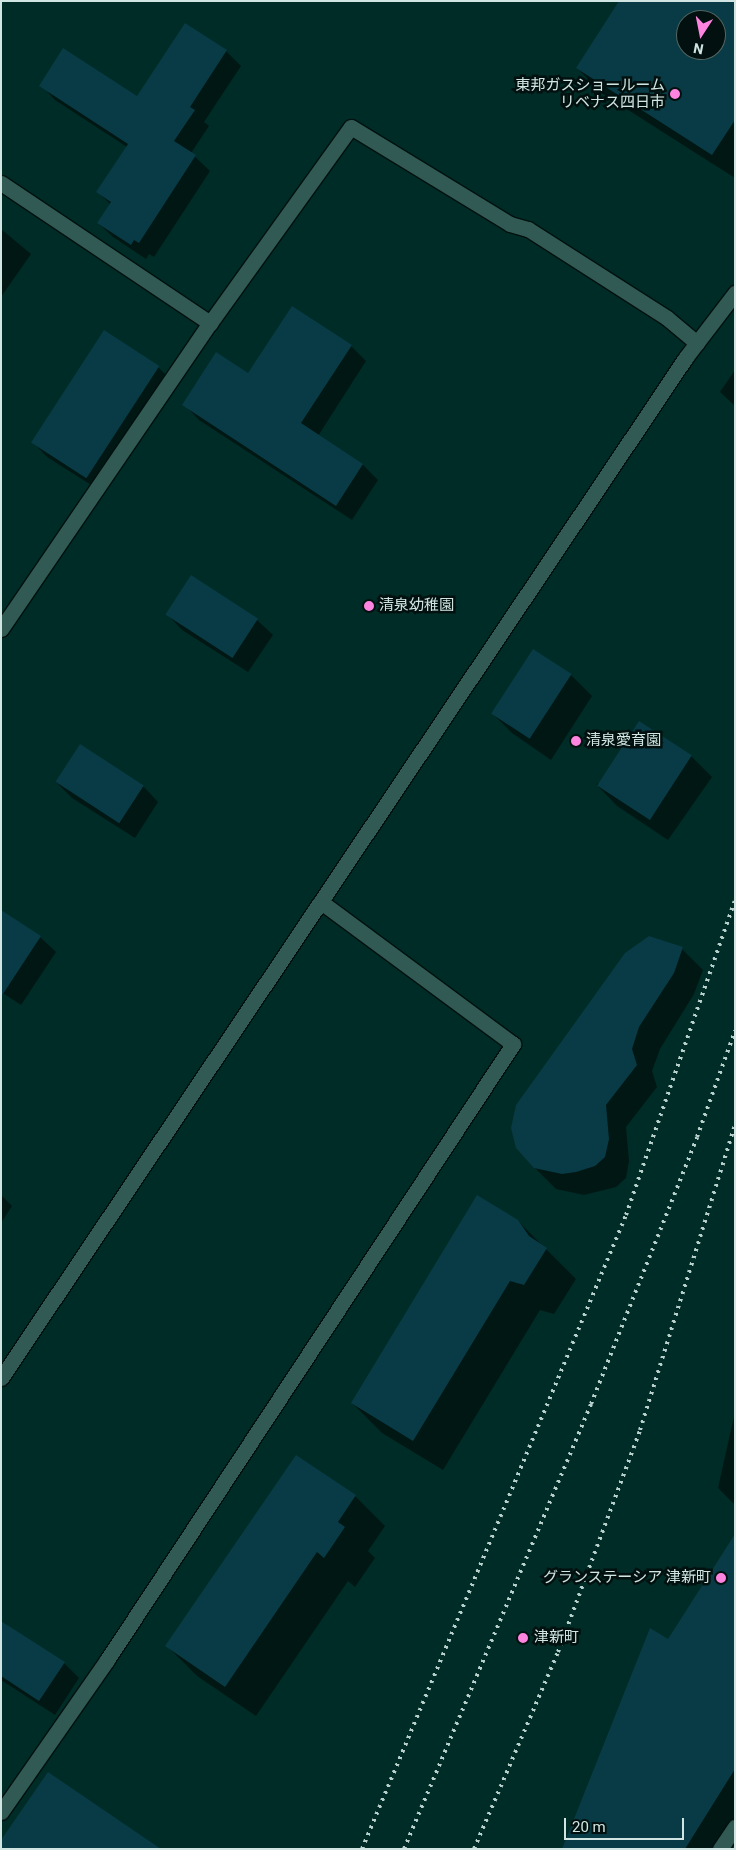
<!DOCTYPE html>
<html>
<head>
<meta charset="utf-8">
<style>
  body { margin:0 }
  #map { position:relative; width:736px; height:1850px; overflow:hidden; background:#002c27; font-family:Roboto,"Noto Sans JP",sans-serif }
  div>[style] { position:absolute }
  .shadow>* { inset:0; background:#0007 }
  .building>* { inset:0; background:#083b45; transform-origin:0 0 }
  .roads { filter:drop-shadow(1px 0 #00110f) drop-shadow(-1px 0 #00110f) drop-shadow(0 1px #00110f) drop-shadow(0 -1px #00110f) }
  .minor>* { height:15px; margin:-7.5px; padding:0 7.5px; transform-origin:7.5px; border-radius:7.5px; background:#325a54 }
  .rail>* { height:4px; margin-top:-2px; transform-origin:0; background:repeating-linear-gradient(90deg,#b8d0cc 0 2.5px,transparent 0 7.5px) }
  .dots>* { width:14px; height:14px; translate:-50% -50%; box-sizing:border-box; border:2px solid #02110f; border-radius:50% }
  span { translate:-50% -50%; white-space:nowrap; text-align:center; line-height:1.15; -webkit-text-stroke:5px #02110f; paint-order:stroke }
  .poi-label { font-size:15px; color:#d1e6e2 }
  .right { translate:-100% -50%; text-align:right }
  .left { translate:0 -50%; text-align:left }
  .frame { position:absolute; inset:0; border:2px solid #d1e6e2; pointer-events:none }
  .north { position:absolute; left:676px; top:10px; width:50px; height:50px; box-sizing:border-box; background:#02110f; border:1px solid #556663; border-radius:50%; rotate:191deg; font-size:14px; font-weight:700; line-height:20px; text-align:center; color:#d1e6e2 }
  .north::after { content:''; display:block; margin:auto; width:18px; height:22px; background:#fe85df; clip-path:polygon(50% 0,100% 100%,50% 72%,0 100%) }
  .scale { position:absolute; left:564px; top:1818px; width:120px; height:22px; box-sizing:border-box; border:2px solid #d1e6e2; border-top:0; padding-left:6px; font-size:15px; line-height:18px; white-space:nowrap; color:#d1e6e2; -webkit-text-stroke:4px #02110f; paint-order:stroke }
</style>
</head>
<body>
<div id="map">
  <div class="shadow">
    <i style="clip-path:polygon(evenodd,620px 1px,735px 2px,735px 178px,603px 94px,577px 68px,620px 1px,686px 20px,716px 20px,716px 50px,686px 50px,686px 20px)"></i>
    <i style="clip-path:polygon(226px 51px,241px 66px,204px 122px,209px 126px,191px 153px,210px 171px,154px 257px,149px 254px,146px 259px,113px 237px,98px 223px,111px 205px,98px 192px,127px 147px,55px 100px,41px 85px,137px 97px)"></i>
    <i style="clip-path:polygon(1px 229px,31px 254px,1px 297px)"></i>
    <i style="clip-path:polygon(351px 346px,366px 361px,318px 436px,363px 465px,378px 480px,352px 520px,199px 420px,184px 404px,249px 374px)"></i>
    <i style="clip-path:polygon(158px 367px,173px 382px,99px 490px,47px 457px,32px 441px)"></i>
    <i style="clip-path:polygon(735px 370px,735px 406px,720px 392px)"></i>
    <i style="clip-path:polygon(167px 614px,257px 620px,273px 635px,248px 672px,182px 630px)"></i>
    <i style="clip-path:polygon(571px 675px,592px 696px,551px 760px,512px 733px,491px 712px)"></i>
    <i style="clip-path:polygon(691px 756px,712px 777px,668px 840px,617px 806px,596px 784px)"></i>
    <i style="clip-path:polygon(56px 782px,143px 786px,158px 802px,135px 838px,72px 798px)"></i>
    <i style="clip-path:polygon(40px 937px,56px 952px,21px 1005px,1px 992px)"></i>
    <i style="clip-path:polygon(650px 937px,682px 949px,703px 970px,694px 994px,660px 1049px,652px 1071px,657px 1087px,626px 1127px,629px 1161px,626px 1178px,616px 1187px,584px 1195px,556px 1189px,534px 1167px)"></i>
    <i style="clip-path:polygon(1px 1195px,12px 1206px,1px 1223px)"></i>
    <i style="clip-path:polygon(518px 1221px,576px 1279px,554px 1314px,540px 1310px,443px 1470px,382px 1433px,352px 1403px)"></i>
    <i style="clip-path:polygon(735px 1412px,735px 1505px,718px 1488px)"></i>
    <i style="clip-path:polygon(355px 1496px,385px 1526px,368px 1551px,375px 1558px,355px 1587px,348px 1581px,256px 1716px,197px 1676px,167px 1646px)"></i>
    <i style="clip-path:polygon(735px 1536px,735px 1838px,728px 1849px,563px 1849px,668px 1641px)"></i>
    <i style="clip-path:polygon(1px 1621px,64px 1663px,79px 1678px,55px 1715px,1px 1680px)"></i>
  </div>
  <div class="building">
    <i style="clip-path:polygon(evenodd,619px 1px,735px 1px,735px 120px,712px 155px,576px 68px,619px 1px,686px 20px,716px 20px,716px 50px,686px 50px,686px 20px)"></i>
    <i style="clip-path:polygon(185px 23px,227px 50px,190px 107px,195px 110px,174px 141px,196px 155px,139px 243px,134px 240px,131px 245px,97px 223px,111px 202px,96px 192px,128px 144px,39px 86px,63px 48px,137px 96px)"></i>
    <i style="clip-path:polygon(292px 306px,352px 345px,301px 423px,363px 464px,336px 506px,182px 405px,216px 352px,248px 373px)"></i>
    <i style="left:104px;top:330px;width:66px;height:134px;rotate:33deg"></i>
    <i style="left:191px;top:575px;width:80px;height:47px;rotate:33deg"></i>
    <i style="left:533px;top:649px;width:46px;height:77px;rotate:33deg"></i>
    <i style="left:639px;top:721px;width:63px;height:77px;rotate:33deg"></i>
    <i style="left:80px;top:744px;width:76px;height:45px;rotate:33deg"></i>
    <i style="clip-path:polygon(1px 910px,41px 936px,1px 997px)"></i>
    <i style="clip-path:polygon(649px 936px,683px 947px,674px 973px,639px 1027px,632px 1049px,637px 1065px,606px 1105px,609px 1139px,605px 1157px,595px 1166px,576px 1172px,562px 1174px,534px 1168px,516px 1148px,511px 1128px,516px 1105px,625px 953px)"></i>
    <i style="clip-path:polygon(477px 1195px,518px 1220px,529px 1236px,547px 1248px,524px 1285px,510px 1281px,413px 1441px,351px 1403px)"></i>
    <i style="clip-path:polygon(296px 1455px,356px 1495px,338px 1522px,345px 1527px,324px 1558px,317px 1552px,225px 1687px,165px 1646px)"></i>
    <i style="clip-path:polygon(735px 1534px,735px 1769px,685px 1849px,562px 1849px,650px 1628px,668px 1639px)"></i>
    <i style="clip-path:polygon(1px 1621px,65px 1662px,39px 1701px,1px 1676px)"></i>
    <i style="clip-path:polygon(48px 1772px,161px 1849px,1px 1849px,1px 1840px)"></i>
  </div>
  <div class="roads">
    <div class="minor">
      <i style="left:1px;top:183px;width:252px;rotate:33.8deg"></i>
      <i style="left:1px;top:629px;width:371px;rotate:-55.7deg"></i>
      <i style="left:210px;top:323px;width:241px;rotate:-54.3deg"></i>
      <i style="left:351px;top:127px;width:186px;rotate:31.4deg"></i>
      <i style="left:510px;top:224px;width:19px;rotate:16deg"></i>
      <i style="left:528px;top:229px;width:165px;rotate:32.6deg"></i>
      <i style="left:667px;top:318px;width:39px;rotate:40deg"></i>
      <i style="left:1px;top:1378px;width:1229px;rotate:-56.14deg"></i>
      <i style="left:686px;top:357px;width:81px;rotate:-52.6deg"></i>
      <i style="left:1px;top:1812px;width:185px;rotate:-55.1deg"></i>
      <i style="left:107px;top:1660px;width:738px;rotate:-56.61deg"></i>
      <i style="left:513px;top:1044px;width:239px;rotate:-143.5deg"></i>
      <i style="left:720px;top:1849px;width:27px;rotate:-56deg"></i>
    </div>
  </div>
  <div class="rail">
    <i style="left:362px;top:1849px;width:687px;rotate:-67.39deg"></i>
    <i style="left:626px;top:1215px;width:332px;rotate:-70.9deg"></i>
    <i style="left:404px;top:1849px;width:483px;rotate:-67.2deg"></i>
    <i style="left:591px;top:1404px;width:287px;rotate:-68.3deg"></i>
    <i style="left:697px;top:1137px;width:113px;rotate:-70.3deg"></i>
    <i style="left:474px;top:1849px;width:214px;rotate:-66.9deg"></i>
    <i style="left:558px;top:1652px;width:237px;rotate:-69.7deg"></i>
    <i style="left:640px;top:1430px;width:319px;rotate:-72.7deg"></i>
  </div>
  <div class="dots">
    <i style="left:675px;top:94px;background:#fe85df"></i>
    <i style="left:369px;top:606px;background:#fe85df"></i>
    <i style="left:576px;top:741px;background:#fe85df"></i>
    <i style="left:721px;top:1578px;background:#fe85df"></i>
    <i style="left:523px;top:1638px;background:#fe85df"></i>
  </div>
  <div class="poi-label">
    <span class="right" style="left:665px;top:94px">東邦ガスショールーム<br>リベナス四日市</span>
    <span class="left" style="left:379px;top:606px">清泉幼稚園</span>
    <span class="left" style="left:586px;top:741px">清泉愛育園</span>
    <span class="right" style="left:711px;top:1578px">グランステーシア 津新町</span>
    <span class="left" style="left:534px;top:1638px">津新町</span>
  </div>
  <div class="frame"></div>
  <div class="north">N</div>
  <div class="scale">20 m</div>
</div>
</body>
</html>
